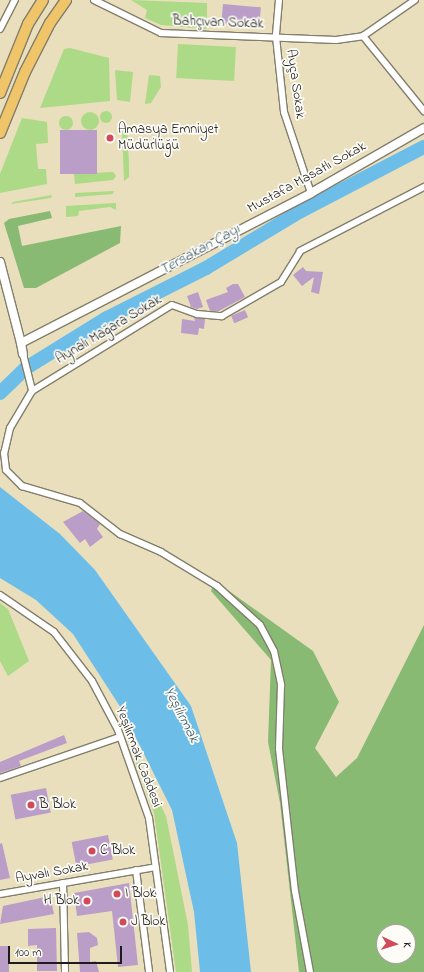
<!DOCTYPE html>
<html>
<head>
<meta charset="utf-8">
<style>
  body { margin:0 }
  #map { position:relative; width:424px; height:972px; overflow:hidden; background:#e9dfbc; font-family:"Indie Flower",sans-serif }
  div>[style] { position:absolute }
  .green>* { inset:0; background:#acda87; transform-origin:0 0 }
  .round { border-radius:50% }
  .forest>* { inset:0; background:#89ba74 }
  .water>* { inset:0; background:#6cbee8 }
  .river>* { height:14px; margin:-7px; padding:0 7px; transform-origin:7px; border-radius:7px; background:#6cbee8 }
  .building>* { inset:0; background:#ba9ec7; transform-origin:0 0 }
  .roads { filter:drop-shadow(1px 0 #827e6c) drop-shadow(-1px 0 #827e6c) drop-shadow(0 1px #827e6c) drop-shadow(0 -1px #827e6c) }
  .minor>* { height:6px; margin:-3px; padding:0 3px; transform-origin:3px; border-radius:3px; background:#fff }
  .tertiary>* { height:8px; margin:-4px; padding:0 4px; transform-origin:4px; border-radius:4px; background:#fff }
  .trunk>* { height:10px; margin:-5px; padding:0 5px; transform-origin:5px; border-radius:5px; background:#f0c469 }
  .dots>* { width:11px; height:11px; translate:-50% -50%; box-sizing:border-box; border:2px solid #fdfcf7; border-radius:50% }
  span { translate:-50% -50%; white-space:nowrap; text-align:center; line-height:1.15; -webkit-text-stroke:3.5px #fdfcf7; paint-order:stroke }
  .street-label { font-size:14px; color:#1c1c1c }
  .poi-label { font-size:14px; color:#1c1c1c }
  .left { translate:0 -50%; text-align:left }
  .right { translate:-100% -50%; text-align:right }
  .water-label { font-size:15px; color:#3c5d6e; font-style:italic }
  .north { position:absolute; left:376px; top:924px; width:40px; height:40px; box-sizing:border-box; background:#fdfcf7; border:1px solid #a3a29f; border-radius:50%; rotate:94deg; font-size:11px; font-weight:700; line-height:16px; text-align:center; color:#1c1c1c }
  .north::after { content:''; display:block; margin:auto; width:14px; height:18px; background:#d1495b; clip-path:polygon(50% 0,100% 100%,50% 72%,0 100%) }
  .scale { position:absolute; left:8px; top:946px; width:114px; height:18px; box-sizing:border-box; border:2px solid #1c1c1c; border-top:0; padding-left:5px; font-size:12px; line-height:14px; white-space:nowrap; color:#1c1c1c; -webkit-text-stroke:3px #fdfcf7; paint-order:stroke }
</style>
</head>
<body>
<div id="map">
  <div class="green">
    <i style="clip-path:polygon(131px 0,207px 3px,207px 29px,161px 25px,145px 18px,147px 10px)"></i>
    <i style="left:178px;top:44px;width:58px;height:34px;rotate:3deg"></i>
    <i style="clip-path:polygon(70px 48px,109px 58px,110px 101px,40px 108px,64px 49px)"></i>
    <i style="clip-path:polygon(115px 70px,133px 72px,130px 102px,117px 100px)"></i>
    <i style="clip-path:polygon(149px 75px,160px 76px,161px 87px,151px 103px,145px 104px)"></i>
    <i class="round" style="left:100px;top:111px;width:12px;height:12px"></i>
    <i class="round" style="left:81px;top:112px;width:18px;height:18px"></i>
    <i class="round" style="left:59px;top:116px;width:14px;height:14px"></i>
    <i style="clip-path:polygon(22px 118px,47px 122px,48px 143px,36px 144px,38px 169px,46px 169px,47px 184px,0 193px,0 174px)"></i>
    <i style="clip-path:polygon(122px 129px,127px 129px,129px 163px,129px 177px,124px 181px)"></i>
    <i style="clip-path:polygon(113px 172px,116px 176px,113px 180px,75px 184px,74px 174px)"></i>
    <i style="clip-path:polygon(114px 191px,113px 194px,75px 197px,75px 193px)"></i>
    <i style="clip-path:polygon(52px 195px,51px 198px,11px 204px,13px 202px)"></i>
    <i style="clip-path:polygon(116px 203px,116px 210px,110px 207px,79px 211px,78px 216px,66px 217px,66px 206px)"></i>
    <i style="clip-path:polygon(0 603px,8px 609px,29px 661px,8px 676px,0 661px)"></i>
    <i style="clip-path:polygon(126px 735px,166px 816px,188px 925px,192px 972px,176px 972px,154px 813px)"></i>
  </div>
  <div class="forest">
    <i style="clip-path:polygon(50px 211px,52px 218px,18px 226px,22px 246px,121px 226px,120px 243px,36px 288px,24px 288px,4px 223px,9px 219px)"></i>
    <i style="clip-path:polygon(evenodd,215px 581px,313px 651px,339px 702px,315px 748px,336px 777px,357px 758px,424px 625px,424px 972px,299px 972px,280px 803px,268px 742px,271px 660px,211px 591px,215px 581px,384px 932px,408px 932px,408px 956px,384px 956px,384px 932px)"></i>
  </div>
  <div class="water">
    <i style="clip-path:polygon(0 487px,60px 534px,95px 570px,191px 706px,237px 843px,251px 972px,200px 972px,194px 912px,172px 810px,121px 708px,73px 634px,36px 600px,0 578px)"></i>
  </div>
  <div class="river">
    <i style="left:0;top:393px;width:36px;rotate:-44deg"></i>
    <i style="left:26px;top:368px;width:95px;rotate:-31.7deg"></i>
    <i style="left:107px;top:318px;width:111px;rotate:-26.8deg"></i>
    <i style="left:206px;top:268px;width:111px;rotate:-31deg"></i>
    <i style="left:301px;top:211px;width:139px;rotate:-27.5deg"></i>
  </div>
  <div class="building">
    <i style="left:223px;top:4px;width:38px;height:19px;rotate:5deg"></i>
    <i style="left:60px;top:130px;width:37px;height:44px"></i>
    <i style="clip-path:polygon(303px 267px,306px 271px,323px 272px,319px 294px,311px 292px,314px 277px,302px 286px,293px 275px)"></i>
    <i style="clip-path:polygon(233px 284px,238px 284px,245px 297px,219px 311px,210px 311px,206px 300px,228px 292px,226px 288px)"></i>
    <i style="clip-path:polygon(198px 292px,203px 307px,197px 309px,191px 307px,187px 296px)"></i>
    <i style="left:245px;top:310px;width:8px;height:15px;rotate:67deg"></i>
    <i style="clip-path:polygon(194px 318px,205px 319px,204px 329px,199px 328px,198px 335px,181px 333px,182px 319px,195px 321px)"></i>
    <i style="clip-path:polygon(83px 511px,100px 524px,97px 529px,103px 537px,90px 547px,85px 539px,80px 543px,63px 522px)"></i>
    <i style="clip-path:polygon(64px 735px,67px 743px,19px 761px,21px 766px,0 773px,0 762px)"></i>
    <i style="left:46px;top:788px;width:25px;height:36px;rotate:79deg"></i>
    <i style="left:108px;top:835px;width:25px;height:37px;rotate:79deg"></i>
    <i style="clip-path:polygon(2px 843px,10px 878px,0 880px,0 844px)"></i>
    <i style="clip-path:polygon(129px 883px,138px 965px,118px 967px,112px 911px,77px 916px,74px 893px)"></i>
    <i style="clip-path:polygon(50px 896px,54px 914px,0 924px,3px 906px)"></i>
    <i style="clip-path:polygon(56px 928px,57px 971px,37px 971px,37px 945px,28px 946px,28px 929px)"></i>
    <i style="clip-path:polygon(89px 932px,97px 938px,98px 945px,90px 948px,90px 962px,96px 961px,99px 972px,80px 972px,77px 933px)"></i>
    <i style="left:0;top:946px;width:9px;height:26px"></i>
  </div>
  <div class="roads">
    <div class="minor">
      <i style="left:94px;top:0;width:75px;rotate:26.2deg"></i>
      <i style="left:161px;top:33px;width:175px;rotate:2.3deg"></i>
      <i style="left:336px;top:40px;width:27px;rotate:-8deg"></i>
      <i style="left:363px;top:36px;width:63px;rotate:-34.7deg"></i>
      <i style="left:279px;top:0;width:37px;rotate:95deg"></i>
      <i style="left:276px;top:37px;width:75px;rotate:83.9deg"></i>
      <i style="left:284px;top:112px;width:85px;rotate:71.6deg"></i>
      <i style="left:0;top:29px;width:33px;rotate:-63deg"></i>
      <i style="left:363px;top:36px;width:97px;rotate:50.9deg"></i>
      <i style="left:23px;top:354px;width:38px;rotate:76deg"></i>
      <i style="left:32px;top:391px;width:43px;rotate:120.7deg"></i>
      <i style="left:10px;top:428px;width:26px;rotate:103deg"></i>
      <i style="left:4px;top:453px;width:17px;rotate:83deg"></i>
      <i style="left:6px;top:470px;width:23px;rotate:45deg"></i>
      <i style="left:22px;top:486px;width:60px;rotate:16.3deg"></i>
      <i style="left:80px;top:503px;width:51px;rotate:37.8deg"></i>
      <i style="left:120px;top:534px;width:45px;rotate:23.7deg"></i>
      <i style="left:161px;top:552px;width:66px;rotate:31.3deg"></i>
      <i style="left:217px;top:586px;width:58px;rotate:42.2deg"></i>
      <i style="left:260px;top:625px;width:30px;rotate:62deg"></i>
      <i style="left:274px;top:651px;width:35px;rotate:78deg"></i>
      <i style="left:281px;top:685px;width:64px;rotate:91.8deg"></i>
      <i style="left:279px;top:749px;width:143px;rotate:83.6deg"></i>
      <i style="left:295px;top:891px;width:82px;rotate:79.5deg"></i>
      <i style="left:32px;top:391px;width:164px;rotate:-31.6deg"></i>
      <i style="left:172px;top:305px;width:27px;rotate:20deg"></i>
      <i style="left:197px;top:314px;width:25px;rotate:5deg"></i>
      <i style="left:222px;top:316px;width:68px;rotate:-30deg"></i>
      <i style="left:281px;top:282px;width:36px;rotate:-58deg"></i>
      <i style="left:300px;top:251px;width:140px;rotate:-27.3deg"></i>
      <i style="left:0;top:595px;width:65px;rotate:34.4deg"></i>
      <i style="left:54px;top:632px;width:62px;rotate:52.2deg"></i>
      <i style="left:92px;top:681px;width:55px;rotate:62deg"></i>
      <i style="left:118px;top:730px;width:93px;rotate:70.6deg"></i>
      <i style="left:149px;top:818px;width:155px;rotate:82.2deg"></i>
      <i style="left:0;top:778px;width:127px;rotate:-18.9deg"></i>
      <i style="left:136px;top:870px;width:103px;rotate:82.7deg"></i>
      <i style="left:63px;top:883px;width:89px;rotate:88.7deg"></i>
      <i style="left:0;top:894px;width:158px;rotate:-9.8deg"></i>
    </div>
    <div class="tertiary">
      <i style="left:0;top:262px;width:84px;rotate:75.5deg"></i>
      <i style="left:21px;top:343px;width:326px;rotate:-27.3deg"></i>
      <i style="left:311px;top:193px;width:130px;rotate:-29.9deg"></i>
      <i style="left:21px;top:343px;width:11px;rotate:80deg"></i>
    </div>
    <div class="trunk">
      <i style="left:0;top:93px;width:74px;rotate:-67.9deg"></i>
      <i style="left:28px;top:24px;width:28px;rotate:-58deg"></i>
      <i style="left:0;top:133px;width:66px;rotate:-67.7deg"></i>
      <i style="left:25px;top:72px;width:55px;rotate:-63deg"></i>
      <i style="left:50px;top:23px;width:28px;rotate:-55deg"></i>
    </div>
  </div>
  <div class="dots">
    <i style="left:110px;top:138px;background:#d1495b"></i>
    <i style="left:31px;top:805px;background:#d1495b"></i>
    <i style="left:92px;top:851px;background:#d1495b"></i>
    <i style="left:117px;top:894px;background:#d1495b"></i>
    <i style="left:87px;top:901px;background:#d1495b"></i>
    <i style="left:123px;top:922px;background:#d1495b"></i>
  </div>
  <div class="street-label">
    <span style="left:218px;top:23px;rotate:2deg">Bahçıvan Sokak</span>
    <span style="left:295px;top:84px;rotate:82deg">Ayça Sokak</span>
    <span style="left:307px;top:178px;rotate:-29deg">Mustafa Masatlı Sokak</span>
    <span style="left:109px;top:330px;rotate:-31deg">Aynalı Mağara Sokak</span>
    <span style="left:138px;top:757px;rotate:69deg">Yeşilırmak Caddesi</span>
    <span style="left:52px;top:873px;rotate:-10deg">Ayvalı Sokak</span>
  </div>
  <div class="poi-label">
    <span class="left" style="left:118px;top:138px">Amasya Emniyet<br>Müdürlüğü</span>
    <span class="left" style="left:39px;top:805px">B Blok</span>
    <span class="left" style="left:100px;top:851px">C Blok</span>
    <span class="left" style="left:125px;top:894px">I Blok</span>
    <span class="right" style="left:79px;top:901px">H Blok</span>
    <span class="left" style="left:131px;top:922px">J Blok</span>
  </div>
  <div class="water-label">
    <span style="left:200px;top:250px;rotate:-29deg">Tersakan Çayı</span>
    <span style="left:181px;top:715px;rotate:63deg">Yeşilırmak</span>
  </div>
  <div class="north">K</div>
  <div class="scale">100 m</div>
</div>
</body>
</html>
